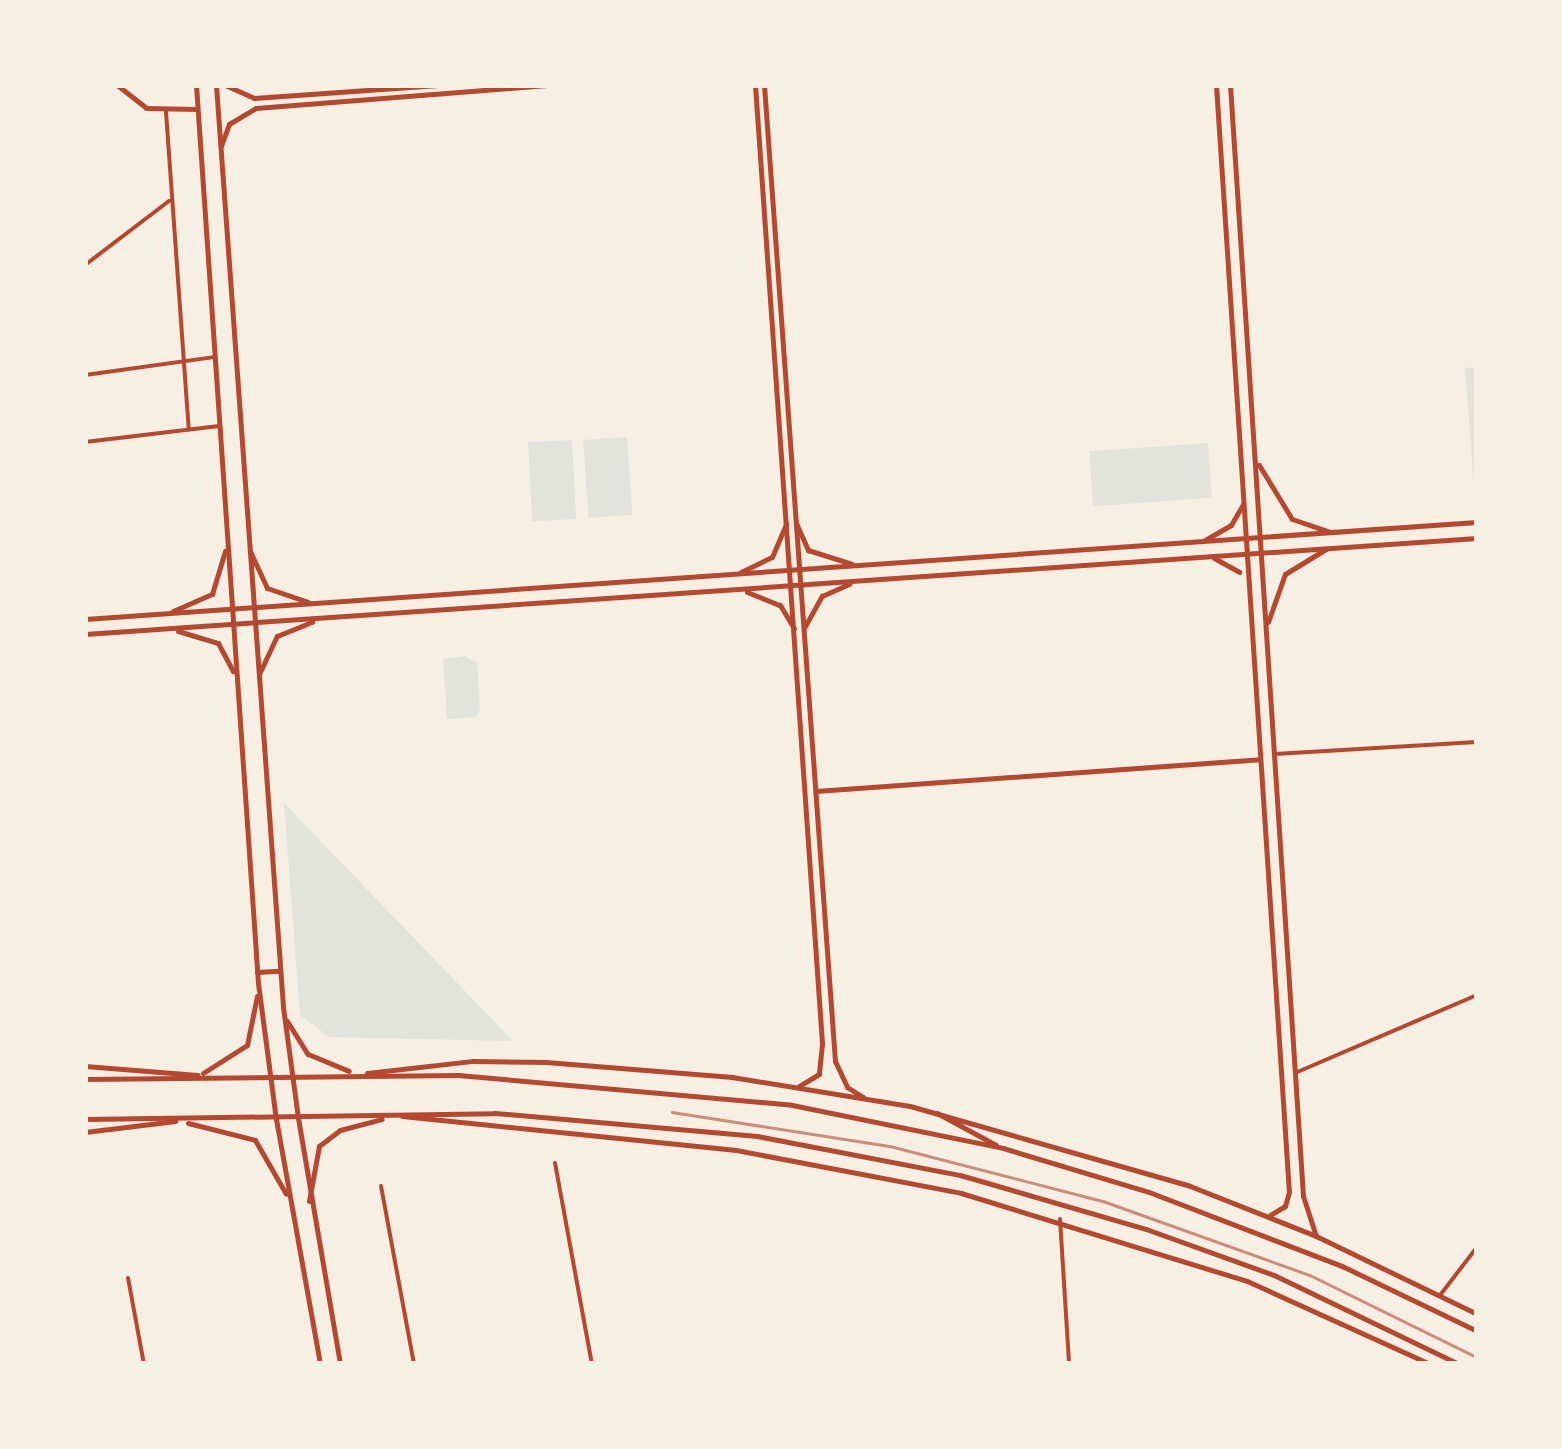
<!DOCTYPE html>
<html>
<head>
<meta charset="utf-8">
<style>
  body { margin:0 }
  #map { position:relative; width:1562px; height:1449px; overflow:hidden; background:#f6efe4; font-family:"Asap Condensed",sans-serif }
  div>[style] { position:absolute }
  .green>* { inset:0; background:#e2e4dc; transform-origin:0 0 }
  .minor>* { height:4px; margin:-2px; padding:0 2px; transform-origin:2px; border-radius:2px; background:#b5482f }
  .tertiary>* { height:5px; margin:-2.5px; padding:0 2.5px; transform-origin:2.5px; border-radius:2.5px; background:#b5482f }
  .secondary>* { height:5px; margin:-2.5px; padding:0 2.5px; transform-origin:2.5px; border-radius:2.5px; background:#b5482f }
  .primary>* { height:5px; margin:-2.5px; padding:0 2.5px; transform-origin:2.5px; border-radius:2.5px; background:#b5482f }
  .rail>* { height:2.5px; margin:-1.25px; padding:0 1.25px; transform-origin:1.25px; border-radius:1.25px; background:#cf8b77 }
  span { translate:-50% -50%; white-space:nowrap; text-align:center; line-height:1.15; -webkit-text-stroke:9px #f6efe4; paint-order:stroke }
  .frame { position:absolute; inset:0; border:88px solid #f6efe4; pointer-events:none }
</style>
</head>
<body>
<div id="map">
  <div class="green">
    <i style="clip-path:polygon(1477px 367px,1477px 486px,1474px 487px,1465px 368px)"></i>
    <i style="left:627px;top:437px;width:78px;height:44px;rotate:86deg"></i>
    <i style="left:572px;top:440px;width:79px;height:44px;rotate:87deg"></i>
    <i style="left:1208px;top:443px;width:55px;height:119px;rotate:86deg"></i>
    <i style="clip-path:polygon(465px 656px,477px 663px,480px 711px,476px 717px,447px 719px,443px 659px)"></i>
    <i style="clip-path:polygon(284px 803px,513px 1041px,329px 1037px,300px 1015px)"></i>
  </div>
  <div class="minor">
    <i style="left:166px;top:112px;width:318px;rotate:85.9deg"></i>
    <i style="left:85px;top:265px;width:106px;rotate:-37.3deg"></i>
    <i style="left:85px;top:375px;width:130px;rotate:-7.9deg"></i>
    <i style="left:85px;top:442px;width:135px;rotate:-6.8deg"></i>
    <i style="left:1275px;top:754px;width:202px;rotate:-3.4deg"></i>
    <i style="left:1295px;top:1073px;width:198px;rotate:-23.2deg"></i>
    <i style="left:555px;top:1163px;width:204px;rotate:79.6deg"></i>
    <i style="left:381px;top:1186px;width:181px;rotate:79.5deg"></i>
    <i style="left:1060px;top:1219px;width:145px;rotate:86.4deg"></i>
    <i style="left:128px;top:1278px;width:87px;rotate:79.5deg"></i>
    <i style="left:1441px;top:1294px;width:59px;rotate:-52.5deg"></i>
  </div>
  <div class="tertiary">
    <i style="left:117px;top:85px;width:37px;rotate:38deg"></i>
    <i style="left:146px;top:108px;width:51px;rotate:1.1deg"></i>
    <i style="left:755px;top:85px;width:961px;rotate:86deg"></i>
    <i style="left:822px;top:1044px;width:30px;rotate:96deg"></i>
    <i style="left:819px;top:1074px;width:23px;rotate:149deg"></i>
    <i style="left:764px;top:85px;width:979px;rotate:85.84deg"></i>
    <i style="left:835px;top:1061px;width:29px;rotate:65deg"></i>
    <i style="left:847px;top:1087px;width:19px;rotate:32deg"></i>
    <i style="left:254px;top:98px;width:185px;rotate:-4deg"></i>
    <i style="left:256px;top:108px;width:292px;rotate:-4.5deg"></i>
    <i style="left:816px;top:791px;width:445px;rotate:-4.1deg"></i>
  </div>
  <div class="secondary">
    <i style="left:1216px;top:85px;width:1109px;rotate:86.23deg"></i>
    <i style="left:1289px;top:1192px;width:15px;rotate:106deg"></i>
    <i style="left:1285px;top:1206px;width:17px;rotate:149deg"></i>
    <i style="left:1230px;top:85px;width:1113px;rotate:86.24deg"></i>
    <i style="left:1303px;top:1196px;width:42px;rotate:72deg"></i>
    <i style="left:1259px;top:465px;width:63px;rotate:58.6deg"></i>
    <i style="left:1292px;top:519px;width:40px;rotate:18.9deg"></i>
    <i style="left:1205px;top:540px;width:30px;rotate:-30deg"></i>
    <i style="left:1231px;top:525px;width:24px;rotate:-60deg"></i>
    <i style="left:1268px;top:622px;width:51px;rotate:-70.5deg"></i>
    <i style="left:1285px;top:574px;width:48px;rotate:-31.4deg"></i>
    <i style="left:85px;top:1066px;width:113px;rotate:4.6deg"></i>
    <i style="left:367px;top:1073px;width:107px;rotate:-6.5deg"></i>
    <i style="left:473px;top:1061px;width:73px;rotate:0.8deg"></i>
    <i style="left:546px;top:1062px;width:187px;rotate:4.6deg"></i>
    <i style="left:732px;top:1077px;width:180px;rotate:9.3deg"></i>
    <i style="left:910px;top:1106px;width:291px;rotate:15.9deg"></i>
    <i style="left:1190px;top:1186px;width:136px;rotate:21.6deg"></i>
    <i style="left:1316px;top:1236px;width:179px;rotate:25.8deg"></i>
    <i style="left:402px;top:1116px;width:336px;rotate:5.8deg"></i>
    <i style="left:736px;top:1150px;width:229px;rotate:10.8deg"></i>
    <i style="left:961px;top:1193px;width:299px;rotate:17.1deg"></i>
    <i style="left:1247px;top:1281px;width:201px;rotate:24.4deg"></i>
    <i style="left:298px;top:1118px;width:250px;rotate:80.3deg"></i>
    <i style="left:276px;top:1119px;width:249px;rotate:79.8deg"></i>
    <i style="left:85px;top:1132px;width:91px;rotate:-7deg"></i>
  </div>
  <div class="primary">
    <i style="left:196px;top:85px;width:900px;rotate:86.05deg"></i>
    <i style="left:258px;top:983px;width:137px;rotate:82.5deg"></i>
    <i style="left:216px;top:85px;width:924px;rotate:85.84deg"></i>
    <i style="left:283px;top:1007px;width:112px;rotate:82.3deg"></i>
    <i style="left:225px;top:85px;width:32px;rotate:24deg"></i>
    <i style="left:221px;top:146px;width:23px;rotate:-70deg"></i>
    <i style="left:229px;top:124px;width:31px;rotate:-31deg"></i>
    <i style="left:796px;top:523px;width:30px;rotate:66deg"></i>
    <i style="left:808px;top:550px;width:46px;rotate:17.7deg"></i>
    <i style="left:250px;top:551px;width:41px;rotate:65.3deg"></i>
    <i style="left:267px;top:588px;width:43px;rotate:18.9deg"></i>
    <i style="left:1214px;top:558px;width:29px;rotate:29deg"></i>
    <i style="left:741px;top:572px;width:34px;rotate:-26deg"></i>
    <i style="left:772px;top:557px;width:36px;rotate:-67deg"></i>
    <i style="left:747px;top:592px;width:35px;rotate:22deg"></i>
    <i style="left:780px;top:605px;width:27px;rotate:59deg"></i>
    <i style="left:173px;top:611px;width:43px;rotate:-23.6deg"></i>
    <i style="left:212px;top:594px;width:45px;rotate:-73.2deg"></i>
    <i style="left:85px;top:619px;width:1395px;rotate:-3.99deg"></i>
    <i style="left:804px;top:628px;width:37px;rotate:-61deg"></i>
    <i style="left:822px;top:596px;width:30px;rotate:-24deg"></i>
    <i style="left:178px;top:631px;width:42px;rotate:16.7deg"></i>
    <i style="left:218px;top:643px;width:32px;rotate:62deg"></i>
    <i style="left:85px;top:634px;width:1395px;rotate:-3.95deg"></i>
    <i style="left:260px;top:672px;width:40px;rotate:-65deg"></i>
    <i style="left:277px;top:636px;width:38px;rotate:-22deg"></i>
    <i style="left:257px;top:972px;width:22px;rotate:-3deg"></i>
    <i style="left:287px;top:1021px;width:39px;rotate:58deg"></i>
    <i style="left:308px;top:1054px;width:44px;rotate:22.5deg"></i>
    <i style="left:203px;top:1073px;width:52px;rotate:-32.5deg"></i>
    <i style="left:247px;top:1045px;width:50px;rotate:-78.5deg"></i>
    <i style="left:85px;top:1079px;width:373px;rotate:-0.6deg"></i>
    <i style="left:458px;top:1075px;width:335px;rotate:5.1deg"></i>
    <i style="left:792px;top:1105px;width:215px;rotate:11.5deg"></i>
    <i style="left:1003px;top:1148px;width:152px;rotate:16.8deg"></i>
    <i style="left:1149px;top:1192px;width:207px;rotate:21deg"></i>
    <i style="left:1342px;top:1266px;width:150px;rotate:25.7deg"></i>
    <i style="left:937px;top:1113px;width:67px;rotate:28.5deg"></i>
    <i style="left:85px;top:1119px;width:410px;rotate:-0.8deg"></i>
    <i style="left:495px;top:1113px;width:263px;rotate:5deg"></i>
    <i style="left:757px;top:1136px;width:207px;rotate:10.9deg"></i>
    <i style="left:960px;top:1175px;width:194px;rotate:16.2deg"></i>
    <i style="left:1146px;top:1229px;width:136px;rotate:19.8deg"></i>
    <i style="left:1274px;top:1275px;width:205px;rotate:25.7deg"></i>
    <i style="left:188px;top:1123px;width:69px;rotate:14.2deg"></i>
    <i style="left:255px;top:1140px;width:62px;rotate:60.1deg"></i>
    <i style="left:309px;top:1201px;width:56px;rotate:-79.7deg"></i>
    <i style="left:319px;top:1146px;width:26px;rotate:-37deg"></i>
    <i style="left:340px;top:1130px;width:43px;rotate:-14.7deg"></i>
  </div>
  <div class="rail">
    <i style="left:672px;top:1112px;width:221px;rotate:8.9deg"></i>
    <i style="left:890px;top:1146px;width:220px;rotate:14.5deg"></i>
    <i style="left:1103px;top:1201px;width:220px;rotate:19.7deg"></i>
    <i style="left:1310px;top:1275px;width:186px;rotate:26.2deg"></i>
  </div>
  <div class="frame"></div>
</div>
</body>
</html>
